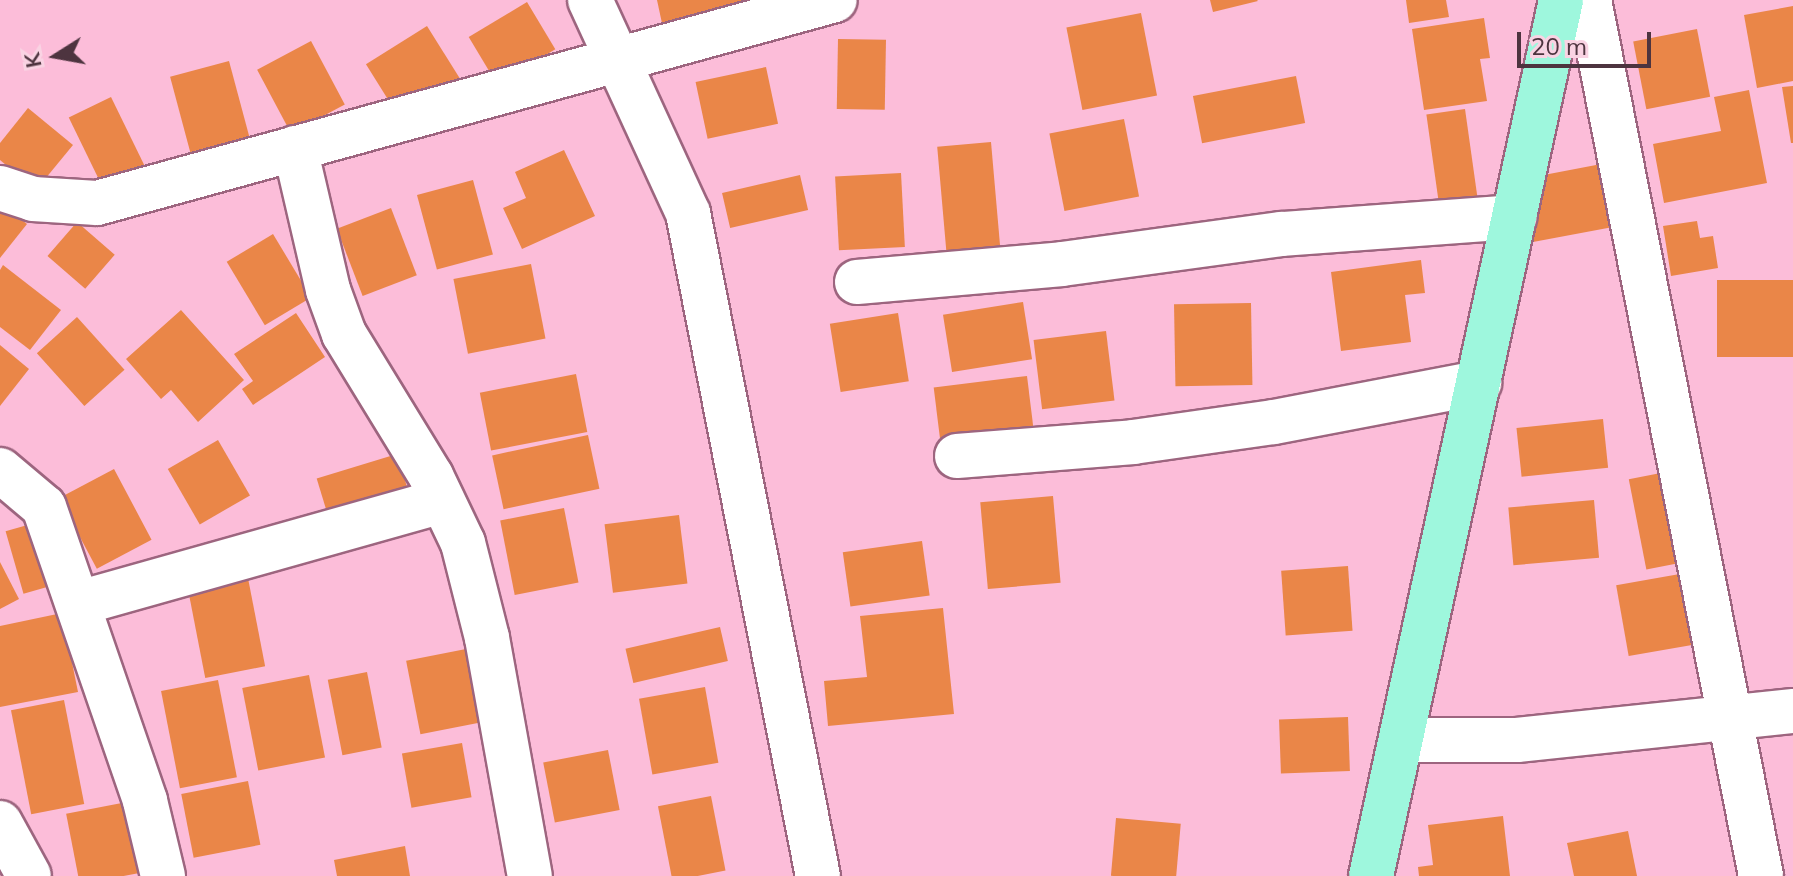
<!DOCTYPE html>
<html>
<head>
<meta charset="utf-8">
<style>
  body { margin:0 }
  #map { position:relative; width:1793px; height:876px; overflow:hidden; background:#fcbdd9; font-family:Mulish,sans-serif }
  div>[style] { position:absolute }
  .building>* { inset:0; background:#ea8648; transform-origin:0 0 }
  .roads { filter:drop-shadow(2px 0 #9d657f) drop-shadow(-2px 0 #9d657f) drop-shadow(0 2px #9d657f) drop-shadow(0 -2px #9d657f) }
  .minor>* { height:44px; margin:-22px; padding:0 22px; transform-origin:22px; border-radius:22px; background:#fff }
  .major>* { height:44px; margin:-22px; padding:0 22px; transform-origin:22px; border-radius:22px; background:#9ef7dd }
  span { translate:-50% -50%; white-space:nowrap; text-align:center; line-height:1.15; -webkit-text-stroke:7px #f9d3e3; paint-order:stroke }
  .north { position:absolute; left:16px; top:16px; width:80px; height:80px; -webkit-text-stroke:6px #f9d3e3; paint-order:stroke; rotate:259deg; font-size:22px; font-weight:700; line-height:32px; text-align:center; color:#4d343f }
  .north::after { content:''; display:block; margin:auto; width:28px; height:36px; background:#4d343f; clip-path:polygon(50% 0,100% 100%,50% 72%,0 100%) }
  .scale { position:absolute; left:1517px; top:32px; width:134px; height:36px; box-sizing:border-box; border:4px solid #4d343f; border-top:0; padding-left:10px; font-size:24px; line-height:28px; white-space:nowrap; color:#4d343f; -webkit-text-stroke:6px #f9d3e3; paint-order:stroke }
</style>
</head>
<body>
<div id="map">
  <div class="building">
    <i style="clip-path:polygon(657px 0,753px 0,663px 28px)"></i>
    <i style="clip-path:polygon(1210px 0,1257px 0,1258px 1px,1213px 12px)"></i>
    <i style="clip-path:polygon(1406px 0,1446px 0,1449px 17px,1409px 23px)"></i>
    <i style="left:527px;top:2px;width:55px;height:68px;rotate:59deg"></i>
    <i style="clip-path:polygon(1793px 6px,1793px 81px,1757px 88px,1744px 15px)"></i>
    <i style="left:1141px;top:13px;width:84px;height:76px;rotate:79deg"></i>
    <i style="clip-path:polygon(1484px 18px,1490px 58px,1480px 59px,1487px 101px,1424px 110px,1412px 29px)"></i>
    <i style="left:427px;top:26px;width:65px;height:72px;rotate:58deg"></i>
    <i style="left:1697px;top:29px;width:69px;height:65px;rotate:79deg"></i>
    <i style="left:838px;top:39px;width:48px;height:70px;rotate:1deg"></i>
    <i style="left:311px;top:41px;width:72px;height:61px;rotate:62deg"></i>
    <i style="left:229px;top:61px;width:78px;height:61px;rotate:75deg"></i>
    <i style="left:766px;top:67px;width:58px;height:72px;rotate:78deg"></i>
    <i style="left:1296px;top:76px;width:48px;height:105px;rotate:79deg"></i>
    <i style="clip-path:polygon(1793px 86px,1793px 143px,1791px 143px,1782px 87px)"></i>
    <i style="clip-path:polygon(1749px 90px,1767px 183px,1664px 203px,1653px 144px,1721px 131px,1714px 97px)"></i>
    <i style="left:111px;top:97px;width:83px;height:47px;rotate:64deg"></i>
    <i style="clip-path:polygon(28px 108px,73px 145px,36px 190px,0 160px,0 143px)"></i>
    <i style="left:1465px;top:109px;width:91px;height:39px;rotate:82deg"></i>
    <i style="left:1124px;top:119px;width:79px;height:76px;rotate:79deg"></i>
    <i style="left:991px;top:142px;width:123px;height:54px;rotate:85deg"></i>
    <i style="clip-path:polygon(564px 150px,595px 216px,522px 249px,503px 208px,526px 198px,515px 172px)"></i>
    <i style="clip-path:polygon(1617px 161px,1629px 224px,1533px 242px,1527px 212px,1528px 178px)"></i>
    <i style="left:901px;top:173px;width:74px;height:66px;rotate:87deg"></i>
    <i style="left:800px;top:175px;width:36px;height:80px;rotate:77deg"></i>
    <i style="left:473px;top:180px;width:77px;height:58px;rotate:75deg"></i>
    <i style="clip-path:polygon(0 203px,27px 224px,0 258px)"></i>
    <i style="left:391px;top:208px;width:72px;height:58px;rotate:69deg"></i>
    <i style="clip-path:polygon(1697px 221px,1700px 238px,1713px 236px,1718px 268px,1671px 276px,1663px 226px)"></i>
    <i style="left:77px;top:222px;width:50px;height:45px;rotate:41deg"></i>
    <i style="left:273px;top:234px;width:74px;height:54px;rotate:59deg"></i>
    <i style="clip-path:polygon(1421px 260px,1425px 293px,1405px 295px,1411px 342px,1341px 351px,1331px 272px)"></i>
    <i style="left:531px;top:264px;width:76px;height:79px;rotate:79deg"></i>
    <i style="clip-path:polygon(3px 265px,61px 310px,30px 350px,0 327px,0 270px)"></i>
    <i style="left:1793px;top:280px;width:77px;height:76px;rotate:90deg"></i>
    <i style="left:1023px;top:302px;width:58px;height:81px;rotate:81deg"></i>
    <i style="left:1251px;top:303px;width:82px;height:77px;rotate:89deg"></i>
    <i style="clip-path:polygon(181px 310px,244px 380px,198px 422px,171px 390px,161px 399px,126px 359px)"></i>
    <i style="clip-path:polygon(296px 313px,325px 357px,253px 405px,242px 389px,253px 381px,234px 354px)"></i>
    <i style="left:898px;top:313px;width:69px;height:69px;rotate:81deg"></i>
    <i style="left:77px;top:317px;width:71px;height:54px;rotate:48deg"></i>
    <i style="left:1106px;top:331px;width:70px;height:73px;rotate:83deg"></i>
    <i style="clip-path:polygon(0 345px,29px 369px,0 406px)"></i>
    <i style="left:576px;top:374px;width:59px;height:98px;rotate:79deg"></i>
    <i style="left:1027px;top:376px;width:54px;height:94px;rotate:83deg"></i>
    <i style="left:1603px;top:419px;width:49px;height:87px;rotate:84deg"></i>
    <i style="left:588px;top:435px;width:55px;height:98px;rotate:78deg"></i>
    <i style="left:218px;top:440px;width:64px;height:58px;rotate:60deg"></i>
    <i style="left:397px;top:454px;width:47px;height:84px;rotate:73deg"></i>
    <i style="left:114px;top:469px;width:80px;height:62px;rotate:62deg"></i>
    <i style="left:1671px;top:471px;width:92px;height:43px;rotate:79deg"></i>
    <i style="left:1053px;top:496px;width:87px;height:73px;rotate:85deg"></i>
    <i style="left:1594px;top:500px;width:58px;height:86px;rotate:85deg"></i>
    <i style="left:564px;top:508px;width:76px;height:65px;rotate:79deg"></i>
    <i style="left:679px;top:515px;width:69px;height:75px;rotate:83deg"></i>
    <i style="left:45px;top:520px;width:65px;height:41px;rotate:74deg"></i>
    <i style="left:922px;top:541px;width:55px;height:80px;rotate:82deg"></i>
    <i style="clip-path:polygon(0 562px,19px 599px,0 609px)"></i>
    <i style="left:1348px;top:566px;width:65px;height:67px;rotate:86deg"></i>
    <i style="left:1691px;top:572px;width:72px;height:76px;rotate:80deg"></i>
    <i style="left:247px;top:573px;width:95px;height:61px;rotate:79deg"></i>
    <i style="clip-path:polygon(943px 608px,954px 714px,828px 726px,824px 681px,867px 677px,860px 616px)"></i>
    <i style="clip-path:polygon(62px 613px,78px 692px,0 707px,0 626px)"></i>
    <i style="left:720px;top:627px;width:35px;height:97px;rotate:77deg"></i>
    <i style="left:466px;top:649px;width:75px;height:61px;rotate:79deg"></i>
    <i style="left:367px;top:672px;width:77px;height:40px;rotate:79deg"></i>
    <i style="left:309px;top:675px;width:84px;height:68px;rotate:79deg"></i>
    <i style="left:218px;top:680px;width:99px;height:58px;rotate:79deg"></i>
    <i style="left:705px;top:687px;width:77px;height:67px;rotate:80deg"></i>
    <i style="left:64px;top:700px;width:106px;height:54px;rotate:79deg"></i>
    <i style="left:1348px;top:717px;width:54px;height:69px;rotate:88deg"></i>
    <i style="left:462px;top:743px;width:55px;height:61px;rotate:80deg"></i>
    <i style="left:608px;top:750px;width:61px;height:66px;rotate:79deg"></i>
    <i style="left:248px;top:781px;width:65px;height:68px;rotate:79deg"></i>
    <i style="left:711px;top:796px;width:76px;height:54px;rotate:79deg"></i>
    <i style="left:127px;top:802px;width:72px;height:62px;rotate:79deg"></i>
    <i style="clip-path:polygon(1503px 816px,1510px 876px,1419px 876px,1418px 867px,1433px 865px,1428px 825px)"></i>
    <i style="left:1116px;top:818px;width:65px;height:58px;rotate:5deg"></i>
    <i style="clip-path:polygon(1628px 831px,1637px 876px,1574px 876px,1567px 843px)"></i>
    <i style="clip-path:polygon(405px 846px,410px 876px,337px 876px,334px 860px)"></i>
  </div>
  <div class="roads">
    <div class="minor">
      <i style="left:590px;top:0;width:234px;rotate:65.3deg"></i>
      <i style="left:688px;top:213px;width:676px;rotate:78.91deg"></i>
      <i style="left:1589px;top:0;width:893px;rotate:78.89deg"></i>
      <i style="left:295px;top:148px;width:146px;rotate:76.9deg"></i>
      <i style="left:328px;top:290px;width:47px;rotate:70deg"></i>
      <i style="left:344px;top:334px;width:167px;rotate:58.5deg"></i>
      <i style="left:431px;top:476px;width:74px;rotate:64.5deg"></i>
      <i style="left:463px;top:543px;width:98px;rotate:75.8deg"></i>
      <i style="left:487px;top:638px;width:242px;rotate:79.8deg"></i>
      <i style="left:0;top:188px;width:35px;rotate:18deg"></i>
      <i style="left:33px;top:199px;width:64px;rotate:3.6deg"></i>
      <i style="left:97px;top:203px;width:765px;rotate:-15.38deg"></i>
      <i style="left:857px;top:282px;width:206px;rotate:-5deg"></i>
      <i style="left:1062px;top:264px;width:222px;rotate:-7.8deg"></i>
      <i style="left:1282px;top:234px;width:233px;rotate:-4.2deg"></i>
      <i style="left:957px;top:456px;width:177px;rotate:-4.5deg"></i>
      <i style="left:1133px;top:442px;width:142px;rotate:-8.1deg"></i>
      <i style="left:1274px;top:422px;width:209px;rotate:-10.8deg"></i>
      <i style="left:0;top:470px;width:57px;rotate:40.1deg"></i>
      <i style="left:44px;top:507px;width:311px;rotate:71deg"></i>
      <i style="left:145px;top:801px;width:77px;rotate:76.5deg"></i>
      <i style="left:79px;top:603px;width:377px;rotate:-15.7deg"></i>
      <i style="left:1402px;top:740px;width:115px"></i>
      <i style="left:1517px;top:740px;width:278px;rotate:-6deg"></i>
      <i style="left:0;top:823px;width:60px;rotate:61.3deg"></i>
    </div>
    <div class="major">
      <i style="left:1371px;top:876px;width:896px;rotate:-77.76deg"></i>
    </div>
  </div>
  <div class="north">K</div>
  <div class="scale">20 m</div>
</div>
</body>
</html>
